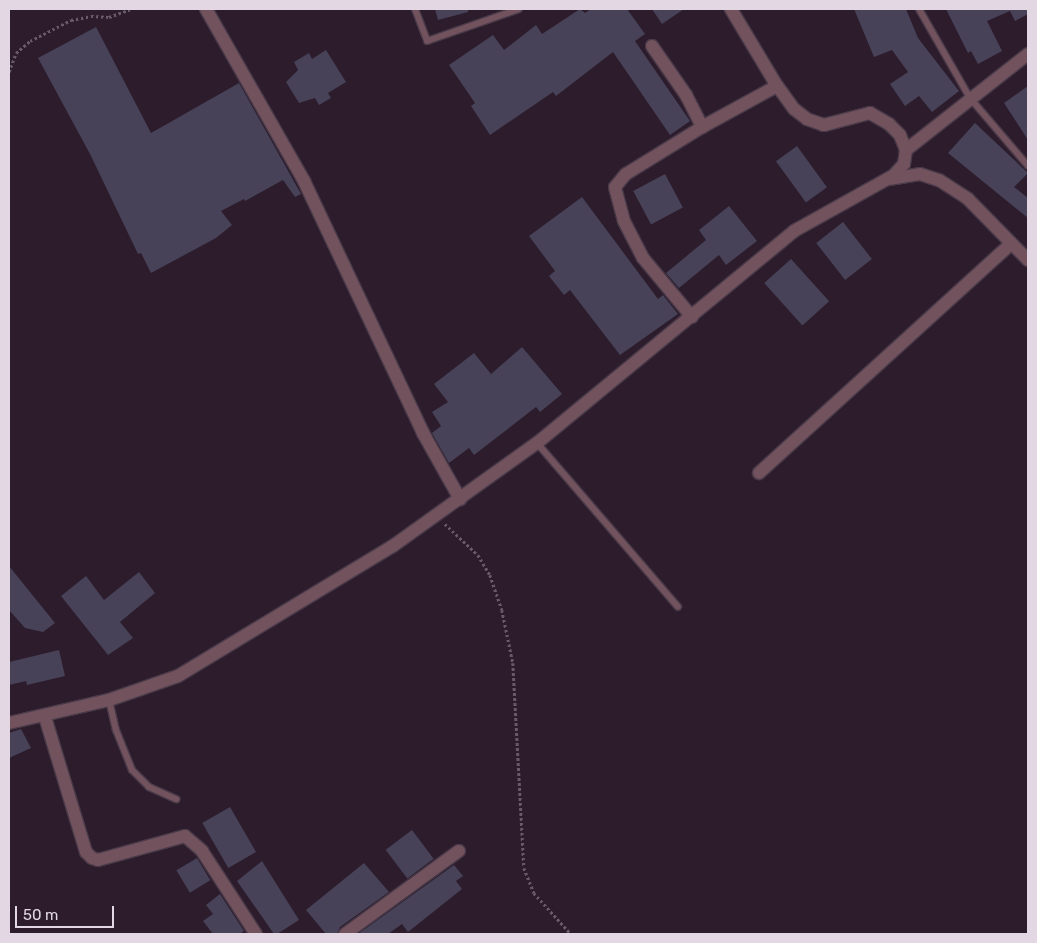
<!DOCTYPE html>
<html>
<head>
<meta charset="utf-8">
<style>
  body { margin:0 }
  #map { position:relative; width:1037px; height:943px; overflow:hidden; background:#2c1c2c; font-family:Rubik,sans-serif }
  div>[style] { position:absolute }
  .building>* { inset:0; background:#474258; transform-origin:0 0 }
  .path>* { height:2.5px; margin-top:-1.25px; transform-origin:0; background:repeating-linear-gradient(90deg,#695a69 0 2.5px,transparent 0 5px) }
  .roads { filter:drop-shadow(1px 0 #493a49) drop-shadow(-1px 0 #493a49) drop-shadow(0 1px #493a49) drop-shadow(0 -1px #493a49) }
  .service>* { height:6px; margin:-3px; padding:0 3px; transform-origin:3px; border-radius:3px; background:#72525d }
  .minor>* { height:12px; margin:-6px; padding:0 6px; transform-origin:6px; border-radius:6px; background:#72525d }
  span { translate:-50% -50%; white-space:nowrap; text-align:center; line-height:1.15; -webkit-text-stroke:5px #2c1c2c; paint-order:stroke }
  .frame { position:absolute; inset:0; border:10px solid #e2d7e2; pointer-events:none }
  .scale { position:absolute; left:15px; top:906px; width:99px; height:22px; box-sizing:border-box; border:2px solid #e2d7e2; border-top:0; padding-left:6px; font-size:15px; line-height:18px; white-space:nowrap; color:#e2d7e2; -webkit-text-stroke:4px #2c1c2c; paint-order:stroke }
</style>
</head>
<body>
<div id="map">
  <div class="building">
    <i style="clip-path:polygon(435px 9px,468px 9px,468px 12px,438px 20px)"></i>
    <i style="clip-path:polygon(580px 9px,585px 13px,591px 9px,627px 9px,645px 34px,635px 41px,690px 121px,670px 135px,613px 52px,556px 96px,553px 92px,490px 135px,471px 106px,475px 103px,449px 65px,493px 35px,504px 50px,536px 25px,542px 34px)"></i>
    <i style="clip-path:polygon(652px 9px,684px 9px,662px 24px)"></i>
    <i style="clip-path:polygon(854px 9px,906px 9px,918px 38px,959px 91px,932px 112px,919px 96px,905px 106px,890px 84px,908px 72px,892px 50px,874px 57px)"></i>
    <i style="clip-path:polygon(946px 9px,1028px 9px,1028px 14px,1015px 21px,1010px 11px,987px 21px,1002px 51px,978px 64px,971px 51px,968px 53px)"></i>
    <i style="clip-path:polygon(96px 27px,151px 133px,239px 83px,301px 194px,295px 197px,283px 180px,245px 201px,244px 199px,221px 211px,232px 225px,216px 238px,151px 273px,141px 253px,138px 254px,90px 154px,38px 58px)"></i>
    <i style="clip-path:polygon(326px 50px,346px 82px,328px 93px,331px 98px,319px 105px,315px 98px,299px 103px,286px 82px,298px 70px,294px 62px,309px 53px,312px 59px)"></i>
    <i style="clip-path:polygon(1028px 86px,1028px 140px,1004px 103px)"></i>
    <i style="clip-path:polygon(975px 123px,1028px 173px,1014px 187px,1028px 198px,1028px 218px,948px 153px)"></i>
    <i style="left:797px;top:146px;width:51px;height:26px;rotate:54deg"></i>
    <i style="left:665px;top:174px;width:38px;height:36px;rotate:62deg"></i>
    <i style="clip-path:polygon(582px 197px,658px 299px,663px 295px,678px 314px,620px 355px,570px 290px,564px 295px,549px 276px,555px 271px,529px 236px)"></i>
    <i style="clip-path:polygon(729px 206px,757px 241px,726px 265px,719px 255px,679px 288px,666px 273px,706px 240px,699px 230px)"></i>
    <i style="left:843px;top:222px;width:47px;height:34px;rotate:52deg"></i>
    <i style="left:791px;top:259px;width:57px;height:36px;rotate:48deg"></i>
    <i style="clip-path:polygon(522px 347px,562px 394px,540px 412px,536px 407px,474px 455px,469px 448px,449px 463px,432px 433px,441px 426px,432px 412px,448px 402px,434px 384px,474px 353px,491px 374px)"></i>
    <i style="clip-path:polygon(9px 566px,55px 623px,43px 632px,25px 628px,9px 610px)"></i>
    <i style="clip-path:polygon(139px 572px,155px 593px,120px 622px,133px 638px,108px 655px,61px 596px,86px 576px,104px 600px)"></i>
    <i style="clip-path:polygon(59px 650px,65px 676px,27px 685px,26px 681px,9px 685px,9px 662px)"></i>
    <i style="clip-path:polygon(21px 729px,31px 748px,9px 758px,9px 733px)"></i>
    <i style="left:230px;top:807px;width:52px;height:32px;rotate:60deg"></i>
    <i style="left:412px;top:830px;width:36px;height:33px;rotate:53deg"></i>
    <i style="left:197px;top:858px;width:26px;height:24px;rotate:59deg"></i>
    <i style="clip-path:polygon(262px 861px,299px 920px,277px 934px,274px 934px,237px 881px)"></i>
    <i style="clip-path:polygon(364px 863px,389px 892px,340px 927px,337px 934px,326px 934px,306px 910px)"></i>
    <i style="clip-path:polygon(454px 865px,463px 876px,456px 881px,462px 889px,408px 932px,402px 924px,388px 934px,358px 934px)"></i>
    <i style="clip-path:polygon(220px 894px,244px 931px,240px 934px,213px 934px,203px 921px,213px 914px,206px 905px)"></i>
  </div>
  <div class="path">
    <i style="left:9px;top:72px;width:20px;rotate:-70deg"></i>
    <i style="left:16px;top:53px;width:18px;rotate:-41deg"></i>
    <i style="left:30px;top:41px;width:46px;rotate:-27.1deg"></i>
    <i style="left:71px;top:20px;width:20px;rotate:-11deg"></i>
    <i style="left:91px;top:16px;width:18px;rotate:3deg"></i>
    <i style="left:109px;top:17px;width:23px;rotate:-20deg"></i>
    <i style="left:445px;top:524px;width:45px;rotate:43.2deg"></i>
    <i style="left:478px;top:555px;width:23px;rotate:59deg"></i>
    <i style="left:490px;top:575px;width:37px;rotate:71deg"></i>
    <i style="left:502px;top:610px;width:54px;rotate:78.3deg"></i>
    <i style="left:513px;top:663px;width:205px;rotate:86.9deg"></i>
    <i style="left:524px;top:868px;width:27px;rotate:68deg"></i>
    <i style="left:534px;top:893px;width:55px;rotate:47.9deg"></i>
  </div>
  <div class="roads">
    <div class="service">
      <i style="left:415px;top:9px;width:34px;rotate:69deg"></i>
      <i style="left:427px;top:41px;width:97px;rotate:-19.2deg"></i>
      <i style="left:919px;top:9px;width:103px;rotate:60.2deg"></i>
      <i style="left:970px;top:98px;width:89px;rotate:49.5deg"></i>
      <i style="left:537px;top:443px;width:216px;rotate:49.3deg"></i>
      <i style="left:109px;top:700px;width:31px;rotate:77deg"></i>
      <i style="left:116px;top:730px;width:43px;rotate:68.2deg"></i>
      <i style="left:132px;top:770px;width:24px;rotate:45deg"></i>
      <i style="left:149px;top:787px;width:30px;rotate:24deg"></i>
    </div>
    <div class="minor">
      <i style="left:206px;top:9px;width:198px;rotate:60.3deg"></i>
      <i style="left:304px;top:181px;width:279px;rotate:64.7deg"></i>
      <i style="left:423px;top:433px;width:76px;rotate:60.7deg"></i>
      <i style="left:652px;top:46px;width:60px;rotate:55.2deg"></i>
      <i style="left:686px;top:95px;width:36px;rotate:63deg"></i>
      <i style="left:906px;top:150px;width:155px;rotate:-38.2deg"></i>
      <i style="left:889px;top:179px;width:31px;rotate:-9deg"></i>
      <i style="left:920px;top:174px;width:20px;rotate:18deg"></i>
      <i style="left:939px;top:180px;width:35px;rotate:33deg"></i>
      <i style="left:968px;top:199px;width:86px;rotate:45.5deg"></i>
      <i style="left:692px;top:317px;width:77px;rotate:-129.7deg"></i>
      <i style="left:643px;top:258px;width:42px;rotate:-117.2deg"></i>
      <i style="left:624px;top:221px;width:35px;rotate:-105deg"></i>
      <i style="left:615px;top:187px;width:17px;rotate:-50deg"></i>
      <i style="left:626px;top:174px;width:89px;rotate:-31.7deg"></i>
      <i style="left:702px;top:127px;width:85px;rotate:-28.7deg"></i>
      <i style="left:759px;top:473px;width:341px;rotate:-42.3deg"></i>
      <i style="left:45px;top:717px;width:141px;rotate:73.1deg"></i>
      <i style="left:86px;top:852px;width:8px;rotate:45deg"></i>
      <i style="left:92px;top:858px;width:6px;rotate:18deg"></i>
      <i style="left:98px;top:860px;width:90px;rotate:-15.4deg"></i>
      <i style="left:185px;top:836px;width:23px;rotate:41deg"></i>
      <i style="left:202px;top:851px;width:99px;rotate:57deg"></i>
      <i style="left:9px;top:723px;width:103px;rotate:-13deg"></i>
      <i style="left:109px;top:700px;width:73px;rotate:-19.2deg"></i>
      <i style="left:178px;top:676px;width:251px;rotate:-31.2deg"></i>
      <i style="left:393px;top:546px;width:177px;rotate:-35.6deg"></i>
      <i style="left:537px;top:443px;width:333px;rotate:-39.5deg"></i>
      <i style="left:794px;top:231px;width:115px;rotate:-29.2deg"></i>
      <i style="left:894px;top:175px;width:15px;rotate:-48deg"></i>
      <i style="left:904px;top:164px;width:14px;rotate:-82deg"></i>
      <i style="left:906px;top:150px;width:16px;rotate:-112deg"></i>
      <i style="left:900px;top:135px;width:16px;rotate:-135deg"></i>
      <i style="left:889px;top:124px;width:22px;rotate:-150deg"></i>
      <i style="left:870px;top:113px;width:48px;rotate:165.4deg"></i>
      <i style="left:824px;top:125px;width:18px;rotate:-161deg"></i>
      <i style="left:807px;top:119px;width:16px;rotate:-142deg"></i>
      <i style="left:794px;top:109px;width:29px;rotate:-126deg"></i>
      <i style="left:777px;top:86px;width:90px;rotate:-120.9deg"></i>
      <i style="left:345px;top:934px;width:141px;rotate:-36.1deg"></i>
    </div>
  </div>
  <div class="frame"></div>
  <div class="scale">50 m</div>
</div>
</body>
</html>
